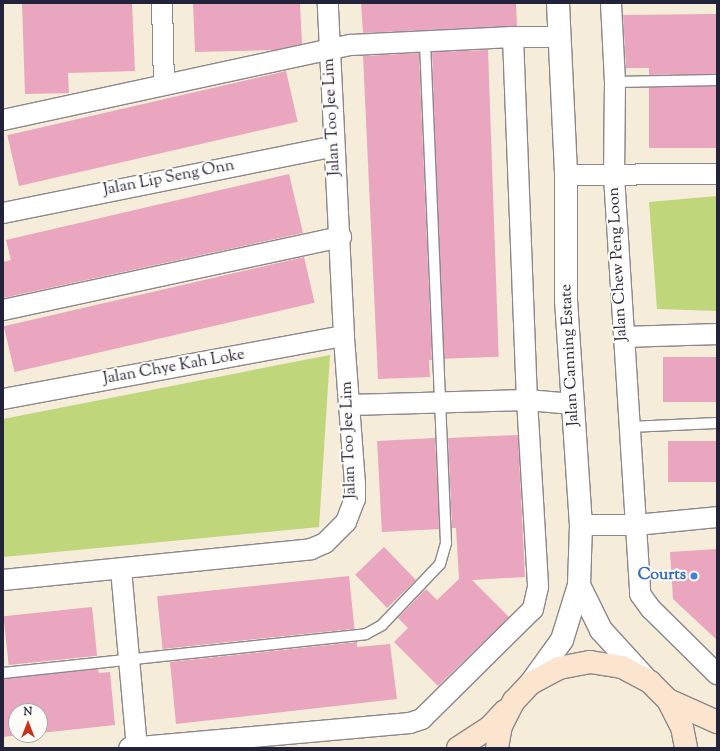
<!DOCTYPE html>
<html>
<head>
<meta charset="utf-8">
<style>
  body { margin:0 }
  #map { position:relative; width:720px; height:751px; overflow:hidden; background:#f5ecd9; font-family:"Sorts Mill Goudy",serif }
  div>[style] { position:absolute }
  .green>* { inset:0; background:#bfd67b }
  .building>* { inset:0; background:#e9a6be; transform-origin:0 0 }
  .roads { filter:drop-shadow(1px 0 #8c878a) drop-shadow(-1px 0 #8c878a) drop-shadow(0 1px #8c878a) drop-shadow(0 -1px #8c878a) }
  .service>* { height:10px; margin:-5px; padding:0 5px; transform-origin:5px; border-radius:5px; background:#fff }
  .minor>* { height:20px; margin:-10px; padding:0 10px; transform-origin:10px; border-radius:10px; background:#fff }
  .tertiary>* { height:22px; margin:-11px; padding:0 11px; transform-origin:11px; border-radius:11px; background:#fff }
  .secondary>* { height:22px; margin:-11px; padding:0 11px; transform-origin:11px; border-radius:11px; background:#fbe5cf }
  .dots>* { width:11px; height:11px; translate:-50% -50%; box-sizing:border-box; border:2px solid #fdfcf7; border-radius:50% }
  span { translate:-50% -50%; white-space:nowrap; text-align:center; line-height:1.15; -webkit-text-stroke:4px #fdfcf7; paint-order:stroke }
  .street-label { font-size:16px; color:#22223b }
  .shop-label { font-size:16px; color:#366cbe; font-weight:700 }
  .right { translate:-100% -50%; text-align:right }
  .frame { position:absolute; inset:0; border:4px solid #22223b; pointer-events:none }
  .north { position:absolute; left:8px; top:703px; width:40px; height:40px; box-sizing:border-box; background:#fdfcf7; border:1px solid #a5a5ac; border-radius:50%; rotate:0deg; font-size:11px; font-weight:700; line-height:16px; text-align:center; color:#22223b }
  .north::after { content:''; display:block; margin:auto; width:14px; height:18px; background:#c8321e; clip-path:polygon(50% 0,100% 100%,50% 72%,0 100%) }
</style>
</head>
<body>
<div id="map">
  <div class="green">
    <i style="clip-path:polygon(717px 196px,717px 311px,657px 309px,649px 202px)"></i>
    <i style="clip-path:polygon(330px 355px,319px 527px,3px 557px,3px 419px)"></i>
  </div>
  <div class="building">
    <i style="clip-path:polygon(22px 3px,132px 3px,135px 71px,68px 73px,69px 93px,25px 94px)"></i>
    <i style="clip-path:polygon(193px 3px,300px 3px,302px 44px,275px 50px,195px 52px)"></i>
    <i style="clip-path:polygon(361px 3px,516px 3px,517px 26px,363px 33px)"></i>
    <i style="clip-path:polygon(717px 14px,717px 74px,649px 75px,649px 68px,626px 68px,623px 15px)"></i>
    <i style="left:488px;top:50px;width:307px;height:56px;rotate:88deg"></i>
    <i style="clip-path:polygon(419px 53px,432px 360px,429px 360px,430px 377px,378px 379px,363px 56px)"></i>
    <i style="left:286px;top:71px;width:52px;height:286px;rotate:77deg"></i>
    <i style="left:717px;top:86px;width:62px;height:68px;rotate:90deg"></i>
    <i style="clip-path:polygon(289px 174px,303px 233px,3px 298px,3px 262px,11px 260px,6px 240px)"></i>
    <i style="left:304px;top:257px;width:47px;height:308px;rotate:77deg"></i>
    <i style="left:717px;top:357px;width:45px;height:54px;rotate:90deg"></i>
    <i style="clip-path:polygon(518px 435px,525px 577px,472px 580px,509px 617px,438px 686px,394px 642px,408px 628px,398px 618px,426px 589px,437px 600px,459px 579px,456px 528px,452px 528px,448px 438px)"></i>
    <i style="left:435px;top:438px;width:91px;height:58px;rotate:87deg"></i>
    <i style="left:717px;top:441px;width:41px;height:49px;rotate:90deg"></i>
    <i style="left:384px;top:547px;width:46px;height:40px;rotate:46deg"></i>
    <i style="clip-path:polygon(717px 549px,717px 640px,673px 599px,670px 552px)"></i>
    <i style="left:349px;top:576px;width:53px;height:193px;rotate:84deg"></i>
    <i style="left:92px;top:607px;width:49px;height:89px;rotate:84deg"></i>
    <i style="clip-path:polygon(357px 642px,357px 647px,390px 644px,397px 699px,176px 724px,170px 662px)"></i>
    <i style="clip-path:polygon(98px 669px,99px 673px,110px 672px,115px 725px,40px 733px,40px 711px,16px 711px,16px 735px,19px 735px,3px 737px,3px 679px)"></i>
  </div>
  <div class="roads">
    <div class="service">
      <i style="left:615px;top:82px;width:102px;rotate:-1.1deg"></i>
      <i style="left:629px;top:427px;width:88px;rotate:-2.6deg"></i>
      <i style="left:3px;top:673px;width:365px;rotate:-6.1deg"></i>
      <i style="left:366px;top:634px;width:18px;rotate:-29deg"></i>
      <i style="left:382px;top:625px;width:84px;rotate:-46.4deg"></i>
      <i style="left:440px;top:564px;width:22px;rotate:-74deg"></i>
      <i style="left:446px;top:543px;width:502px;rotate:-92.4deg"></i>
    </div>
    <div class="minor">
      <i style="left:162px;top:3px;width:81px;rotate:88.6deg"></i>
      <i style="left:611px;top:3px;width:79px;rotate:87.1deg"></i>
      <i style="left:615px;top:82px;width:94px;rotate:90.6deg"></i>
      <i style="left:614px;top:176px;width:419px;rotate:86.4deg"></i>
      <i style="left:640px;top:594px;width:19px;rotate:54deg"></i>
      <i style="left:651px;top:609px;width:93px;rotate:44.6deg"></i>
      <i style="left:513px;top:37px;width:47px"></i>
      <i style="left:3px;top:120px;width:356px;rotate:-12.2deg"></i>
      <i style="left:351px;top:45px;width:162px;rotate:-2.8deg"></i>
      <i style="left:513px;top:37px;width:363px;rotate:87.8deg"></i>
      <i style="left:527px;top:400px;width:187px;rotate:86.6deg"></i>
      <i style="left:538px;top:587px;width:23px;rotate:103deg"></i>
      <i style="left:533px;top:609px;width:156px;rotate:135.3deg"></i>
      <i style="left:422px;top:719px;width:13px;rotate:162deg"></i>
      <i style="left:410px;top:723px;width:282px;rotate:174.9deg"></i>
      <i style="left:566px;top:175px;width:151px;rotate:-0.4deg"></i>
      <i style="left:3px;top:213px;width:338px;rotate:-11.4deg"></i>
      <i style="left:3px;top:310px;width:346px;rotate:-12.2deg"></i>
      <i style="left:624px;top:337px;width:93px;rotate:-1.8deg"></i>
      <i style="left:3px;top:399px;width:347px;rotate:-10.5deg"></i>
      <i style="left:350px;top:405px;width:177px;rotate:-1.6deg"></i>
      <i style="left:527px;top:400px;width:46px;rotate:5deg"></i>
      <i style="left:581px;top:525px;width:55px"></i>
      <i style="left:636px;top:525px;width:81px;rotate:-5.6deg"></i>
      <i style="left:121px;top:569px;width:180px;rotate:84.9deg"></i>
      <i style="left:3px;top:580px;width:310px;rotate:-5.7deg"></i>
      <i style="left:311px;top:549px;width:15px;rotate:-23deg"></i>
      <i style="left:325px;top:543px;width:30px;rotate:-45deg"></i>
      <i style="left:346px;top:522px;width:25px;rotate:-69deg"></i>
      <i style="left:355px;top:499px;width:15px;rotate:-90deg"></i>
      <i style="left:355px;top:484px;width:148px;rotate:-94.3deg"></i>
      <i style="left:344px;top:336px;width:333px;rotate:-92.8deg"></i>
    </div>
    <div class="tertiary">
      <i style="left:558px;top:3px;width:172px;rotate:87.3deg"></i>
      <i style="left:566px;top:175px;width:125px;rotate:90deg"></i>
      <i style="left:566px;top:300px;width:225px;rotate:86.2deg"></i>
      <i style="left:581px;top:525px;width:60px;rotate:91.9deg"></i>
      <i style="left:579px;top:585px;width:50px;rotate:63.9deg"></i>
      <i style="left:601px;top:630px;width:64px;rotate:47.5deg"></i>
      <i style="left:531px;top:683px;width:53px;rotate:-54.2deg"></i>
      <i style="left:562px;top:640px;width:58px;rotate:-72.8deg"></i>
    </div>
    <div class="secondary">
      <i style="left:668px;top:700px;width:54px;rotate:24.2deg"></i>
      <i style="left:458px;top:748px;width:38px;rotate:-33deg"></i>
      <i style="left:490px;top:727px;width:22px;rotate:-47deg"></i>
      <i style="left:497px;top:748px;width:22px;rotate:-80deg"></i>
      <i style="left:501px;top:726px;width:28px;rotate:-63deg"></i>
      <i style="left:514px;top:701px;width:25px;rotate:-47deg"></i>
      <i style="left:531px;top:683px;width:32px;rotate:-28deg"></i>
      <i style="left:559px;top:668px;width:32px;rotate:-11deg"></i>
      <i style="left:590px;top:662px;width:32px;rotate:9deg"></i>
      <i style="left:622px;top:667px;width:32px;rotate:28deg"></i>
      <i style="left:650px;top:682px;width:25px;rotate:45deg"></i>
      <i style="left:668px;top:700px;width:30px;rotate:63deg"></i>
      <i style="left:682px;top:727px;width:21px;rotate:79deg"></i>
    </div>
  </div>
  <div class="dots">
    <i style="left:694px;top:576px;background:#3f7fe0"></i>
  </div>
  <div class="street-label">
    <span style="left:333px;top:117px;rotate:-93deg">Jalan Too Jee Lim</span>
    <span style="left:169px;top:179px;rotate:-11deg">Jalan Lip Seng Onn</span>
    <span style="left:619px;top:264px;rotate:-93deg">Jalan Chew Peng Loon</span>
    <span style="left:571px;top:355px;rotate:-93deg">Jalan Canning Estate</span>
    <span style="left:174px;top:368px;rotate:-10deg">Jalan Chye Kah Loke</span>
    <span style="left:350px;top:440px;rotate:-92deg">Jalan Too Jee Lim</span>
  </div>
  <div class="shop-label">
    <span class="right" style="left:686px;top:576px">Courts</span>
  </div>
  <div class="frame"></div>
  <div class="north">N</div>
</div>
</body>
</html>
